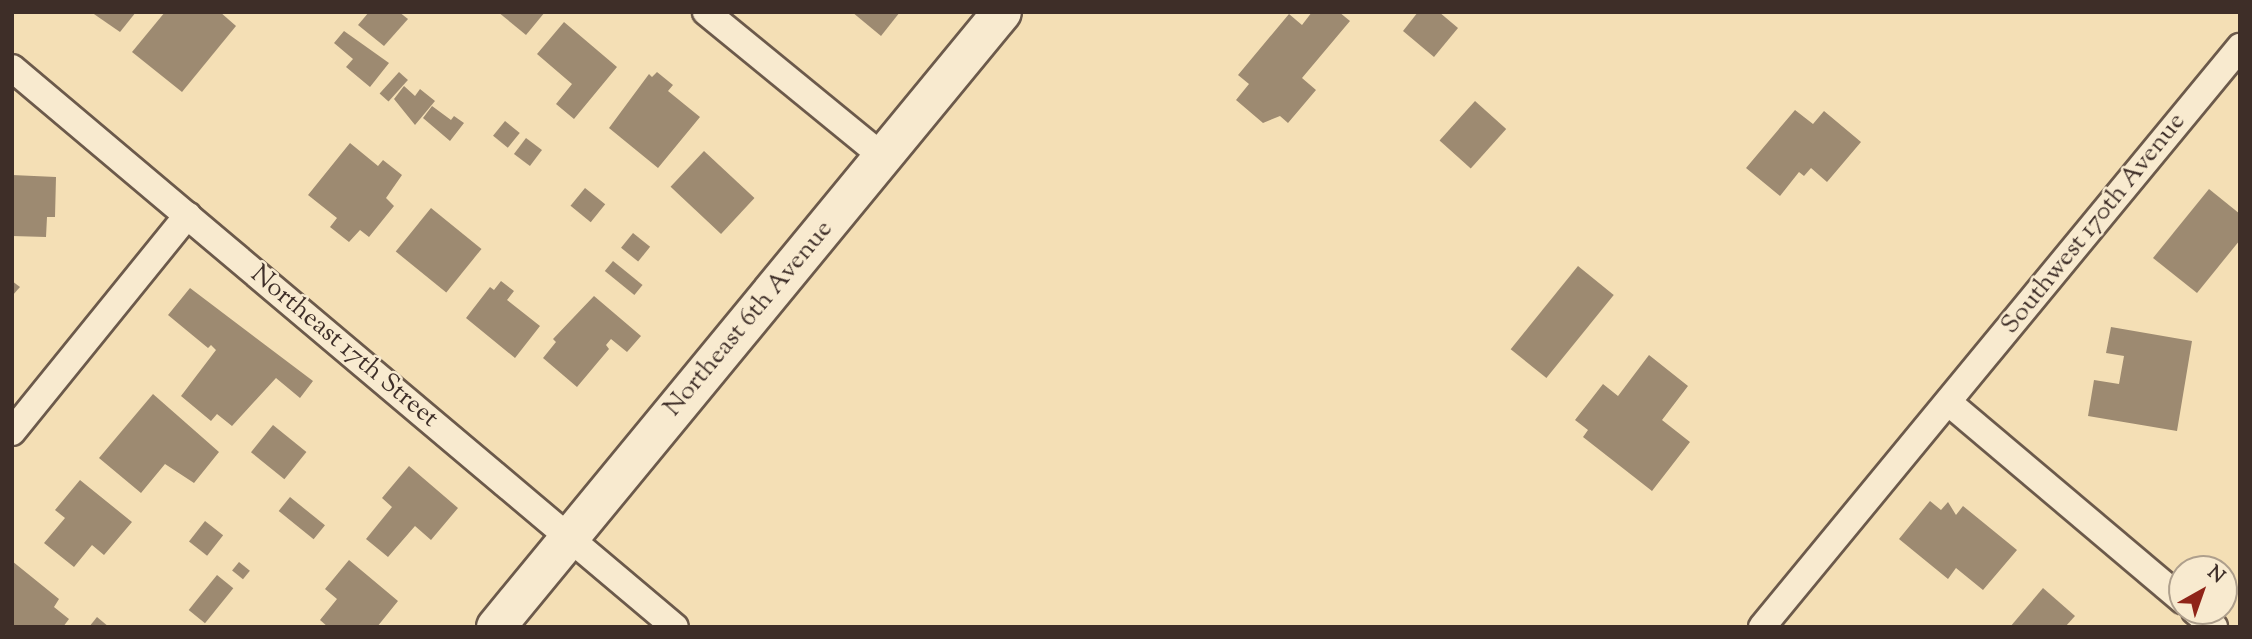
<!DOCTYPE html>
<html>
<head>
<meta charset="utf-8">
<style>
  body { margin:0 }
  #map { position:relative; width:2252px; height:639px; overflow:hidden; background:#f4dfb5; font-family:"Sorts Mill Goudy",serif }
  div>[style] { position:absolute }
  .building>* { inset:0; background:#9d8a71; transform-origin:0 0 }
  .roads { filter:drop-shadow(2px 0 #6c5a4b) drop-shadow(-2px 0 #6c5a4b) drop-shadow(0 2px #6c5a4b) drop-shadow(0 -2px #6c5a4b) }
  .street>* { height:26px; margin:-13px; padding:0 13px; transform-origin:13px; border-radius:13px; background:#f8eacf }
  .secondary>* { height:38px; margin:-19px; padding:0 19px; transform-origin:19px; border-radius:19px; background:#f8eacf }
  span { translate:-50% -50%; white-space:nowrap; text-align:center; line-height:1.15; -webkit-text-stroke:5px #f8eacf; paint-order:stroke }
  .street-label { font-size:26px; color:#3e2e28 }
  .frame { position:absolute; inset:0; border:14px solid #3e2e28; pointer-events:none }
  .north { position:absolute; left:2168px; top:555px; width:70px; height:70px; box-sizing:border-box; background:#f8eacf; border:2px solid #ae9f8c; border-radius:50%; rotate:40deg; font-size:19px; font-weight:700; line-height:28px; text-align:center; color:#3e2e28 }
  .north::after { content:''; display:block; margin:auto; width:24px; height:32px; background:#8f2418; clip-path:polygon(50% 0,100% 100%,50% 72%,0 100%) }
</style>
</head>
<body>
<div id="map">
  <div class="building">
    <i style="clip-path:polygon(91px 12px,136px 12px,120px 32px)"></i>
    <i style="clip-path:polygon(165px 12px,220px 12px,236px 26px,182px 92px,132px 52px)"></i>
    <i style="clip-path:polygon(369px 12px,399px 12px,408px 19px,384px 46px,358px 25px)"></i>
    <i style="clip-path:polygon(498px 12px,545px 12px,526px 35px)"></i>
    <i style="clip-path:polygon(852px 12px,900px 12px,881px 36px)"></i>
    <i style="clip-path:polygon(1312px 12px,1339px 12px,1350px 21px,1302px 78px,1316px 90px,1288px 123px,1280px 116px,1263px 123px,1236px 100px,1249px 84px,1238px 75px,1289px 14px,1302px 25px)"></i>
    <i style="clip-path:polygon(1418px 12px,1439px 12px,1458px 28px,1434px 57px,1403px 31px)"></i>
    <i style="clip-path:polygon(564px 22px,617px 67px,574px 119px,556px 104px,572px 84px,537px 54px)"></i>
    <i style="clip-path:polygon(344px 31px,389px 63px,370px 87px,346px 67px,353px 59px,334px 43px)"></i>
    <i style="left:399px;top:72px;width:12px;height:29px;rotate:42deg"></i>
    <i style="clip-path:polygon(657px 72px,673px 85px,668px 91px,700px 117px,658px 168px,609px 128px,649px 74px,652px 77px)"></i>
    <i style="clip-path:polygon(404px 86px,415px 96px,420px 89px,435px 101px,415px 125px,394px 99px)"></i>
    <i style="left:1475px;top:101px;width:42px;height:53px;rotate:42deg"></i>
    <i style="clip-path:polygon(432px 106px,451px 120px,454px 116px,464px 123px,450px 141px,423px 118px)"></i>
    <i style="clip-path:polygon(1795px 110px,1813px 124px,1824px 111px,1861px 142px,1827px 182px,1811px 168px,1804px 176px,1799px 172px,1780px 196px,1746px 168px)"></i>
    <i style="left:505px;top:121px;width:19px;height:19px;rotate:39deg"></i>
    <i style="left:526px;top:138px;width:20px;height:20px;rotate:37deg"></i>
    <i style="clip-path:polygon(350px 143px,378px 166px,383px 160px,402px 175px,386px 198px,394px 206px,369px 237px,360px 230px,349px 242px,330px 227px,337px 218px,308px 195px)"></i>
    <i style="left:704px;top:151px;width:69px;height:49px;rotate:43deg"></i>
    <i style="clip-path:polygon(12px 175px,56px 177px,55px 217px,47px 217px,46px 237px,12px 236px)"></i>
    <i style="left:585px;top:188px;width:26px;height:23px;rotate:39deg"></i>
    <i style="clip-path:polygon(2209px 189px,2240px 214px,2240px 240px,2197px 293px,2153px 258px)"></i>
    <i style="left:431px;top:208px;width:65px;height:56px;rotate:39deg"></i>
    <i style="left:633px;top:233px;width:22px;height:19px;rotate:39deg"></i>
    <i style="left:613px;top:261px;width:38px;height:13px;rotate:39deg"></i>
    <i style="left:1578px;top:266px;width:46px;height:107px;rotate:39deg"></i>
    <i style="clip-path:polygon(12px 281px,20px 287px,12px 296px)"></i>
    <i style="clip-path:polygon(501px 281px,514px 291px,507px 300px,540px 326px,515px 358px,466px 318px,490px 287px,494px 290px)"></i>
    <i style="clip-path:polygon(190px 288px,313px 381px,300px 398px,276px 378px,232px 426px,217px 414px,211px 421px,181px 396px,216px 350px,211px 345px,208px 348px,168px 315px)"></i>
    <i style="clip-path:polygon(594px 296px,641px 336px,627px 352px,611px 339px,606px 345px,609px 349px,577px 387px,543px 358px,556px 342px,553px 339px)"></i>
    <i style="clip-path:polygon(2111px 327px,2192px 341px,2177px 431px,2088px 416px,2094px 380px,2119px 384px,2124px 356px,2106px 353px)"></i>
    <i style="clip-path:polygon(1649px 355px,1688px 386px,1662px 420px,1690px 442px,1652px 491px,1583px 437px,1588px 430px,1575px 420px,1603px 384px,1618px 396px)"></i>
    <i style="clip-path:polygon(153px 394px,219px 452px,194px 483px,165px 464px,141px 493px,99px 458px)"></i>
    <i style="left:273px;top:425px;width:43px;height:35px;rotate:39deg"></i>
    <i style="clip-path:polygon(409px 466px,458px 508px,431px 540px,415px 526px,388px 557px,366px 539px,392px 507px,382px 498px)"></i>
    <i style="clip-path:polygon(80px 480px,132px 522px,104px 555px,92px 545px,74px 567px,44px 543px,65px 518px,55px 510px)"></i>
    <i style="left:290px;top:497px;width:45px;height:18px;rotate:39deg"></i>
    <i style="clip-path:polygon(1930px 501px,1941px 510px,1948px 502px,1956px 515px,1963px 506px,2017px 550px,1983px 590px,1956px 568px,1948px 579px,1899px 539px)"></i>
    <i style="left:205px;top:521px;width:23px;height:26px;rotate:38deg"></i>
    <i style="clip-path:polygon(349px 560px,398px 601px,377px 627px,328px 627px,320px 620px,337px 599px,325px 589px)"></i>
    <i style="clip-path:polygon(12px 561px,59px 599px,54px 607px,69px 619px,63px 627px,12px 627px)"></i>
    <i style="left:239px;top:562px;width:14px;height:11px;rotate:39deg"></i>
    <i style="left:217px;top:575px;width:21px;height:45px;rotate:39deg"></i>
    <i style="clip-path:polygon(2043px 588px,2075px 616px,2065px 627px,2010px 627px)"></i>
    <i style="clip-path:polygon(97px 617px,109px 627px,89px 627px)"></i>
  </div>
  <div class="roads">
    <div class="street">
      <i style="left:706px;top:12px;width:229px;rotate:39.3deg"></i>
      <i style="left:12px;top:68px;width:867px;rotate:40.14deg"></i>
      <i style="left:1948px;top:402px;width:307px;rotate:40.2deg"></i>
      <i style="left:12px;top:432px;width:279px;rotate:-51deg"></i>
      <i style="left:2195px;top:611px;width:25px;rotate:40deg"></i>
      <i style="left:1762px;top:627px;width:752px;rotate:-50.51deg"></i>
    </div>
    <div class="secondary">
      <i style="left:496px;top:627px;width:796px;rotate:-50.55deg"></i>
    </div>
  </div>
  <div class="street-label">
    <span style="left:2094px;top:224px;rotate:-51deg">Southwest 170th Avenue</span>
    <span style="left:749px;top:319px;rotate:-50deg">Northeast 6th Avenue</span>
    <span style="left:344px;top:347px;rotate:40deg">Northeast 17th Street</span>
  </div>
  <div class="frame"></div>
  <div class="north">N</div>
</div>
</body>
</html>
